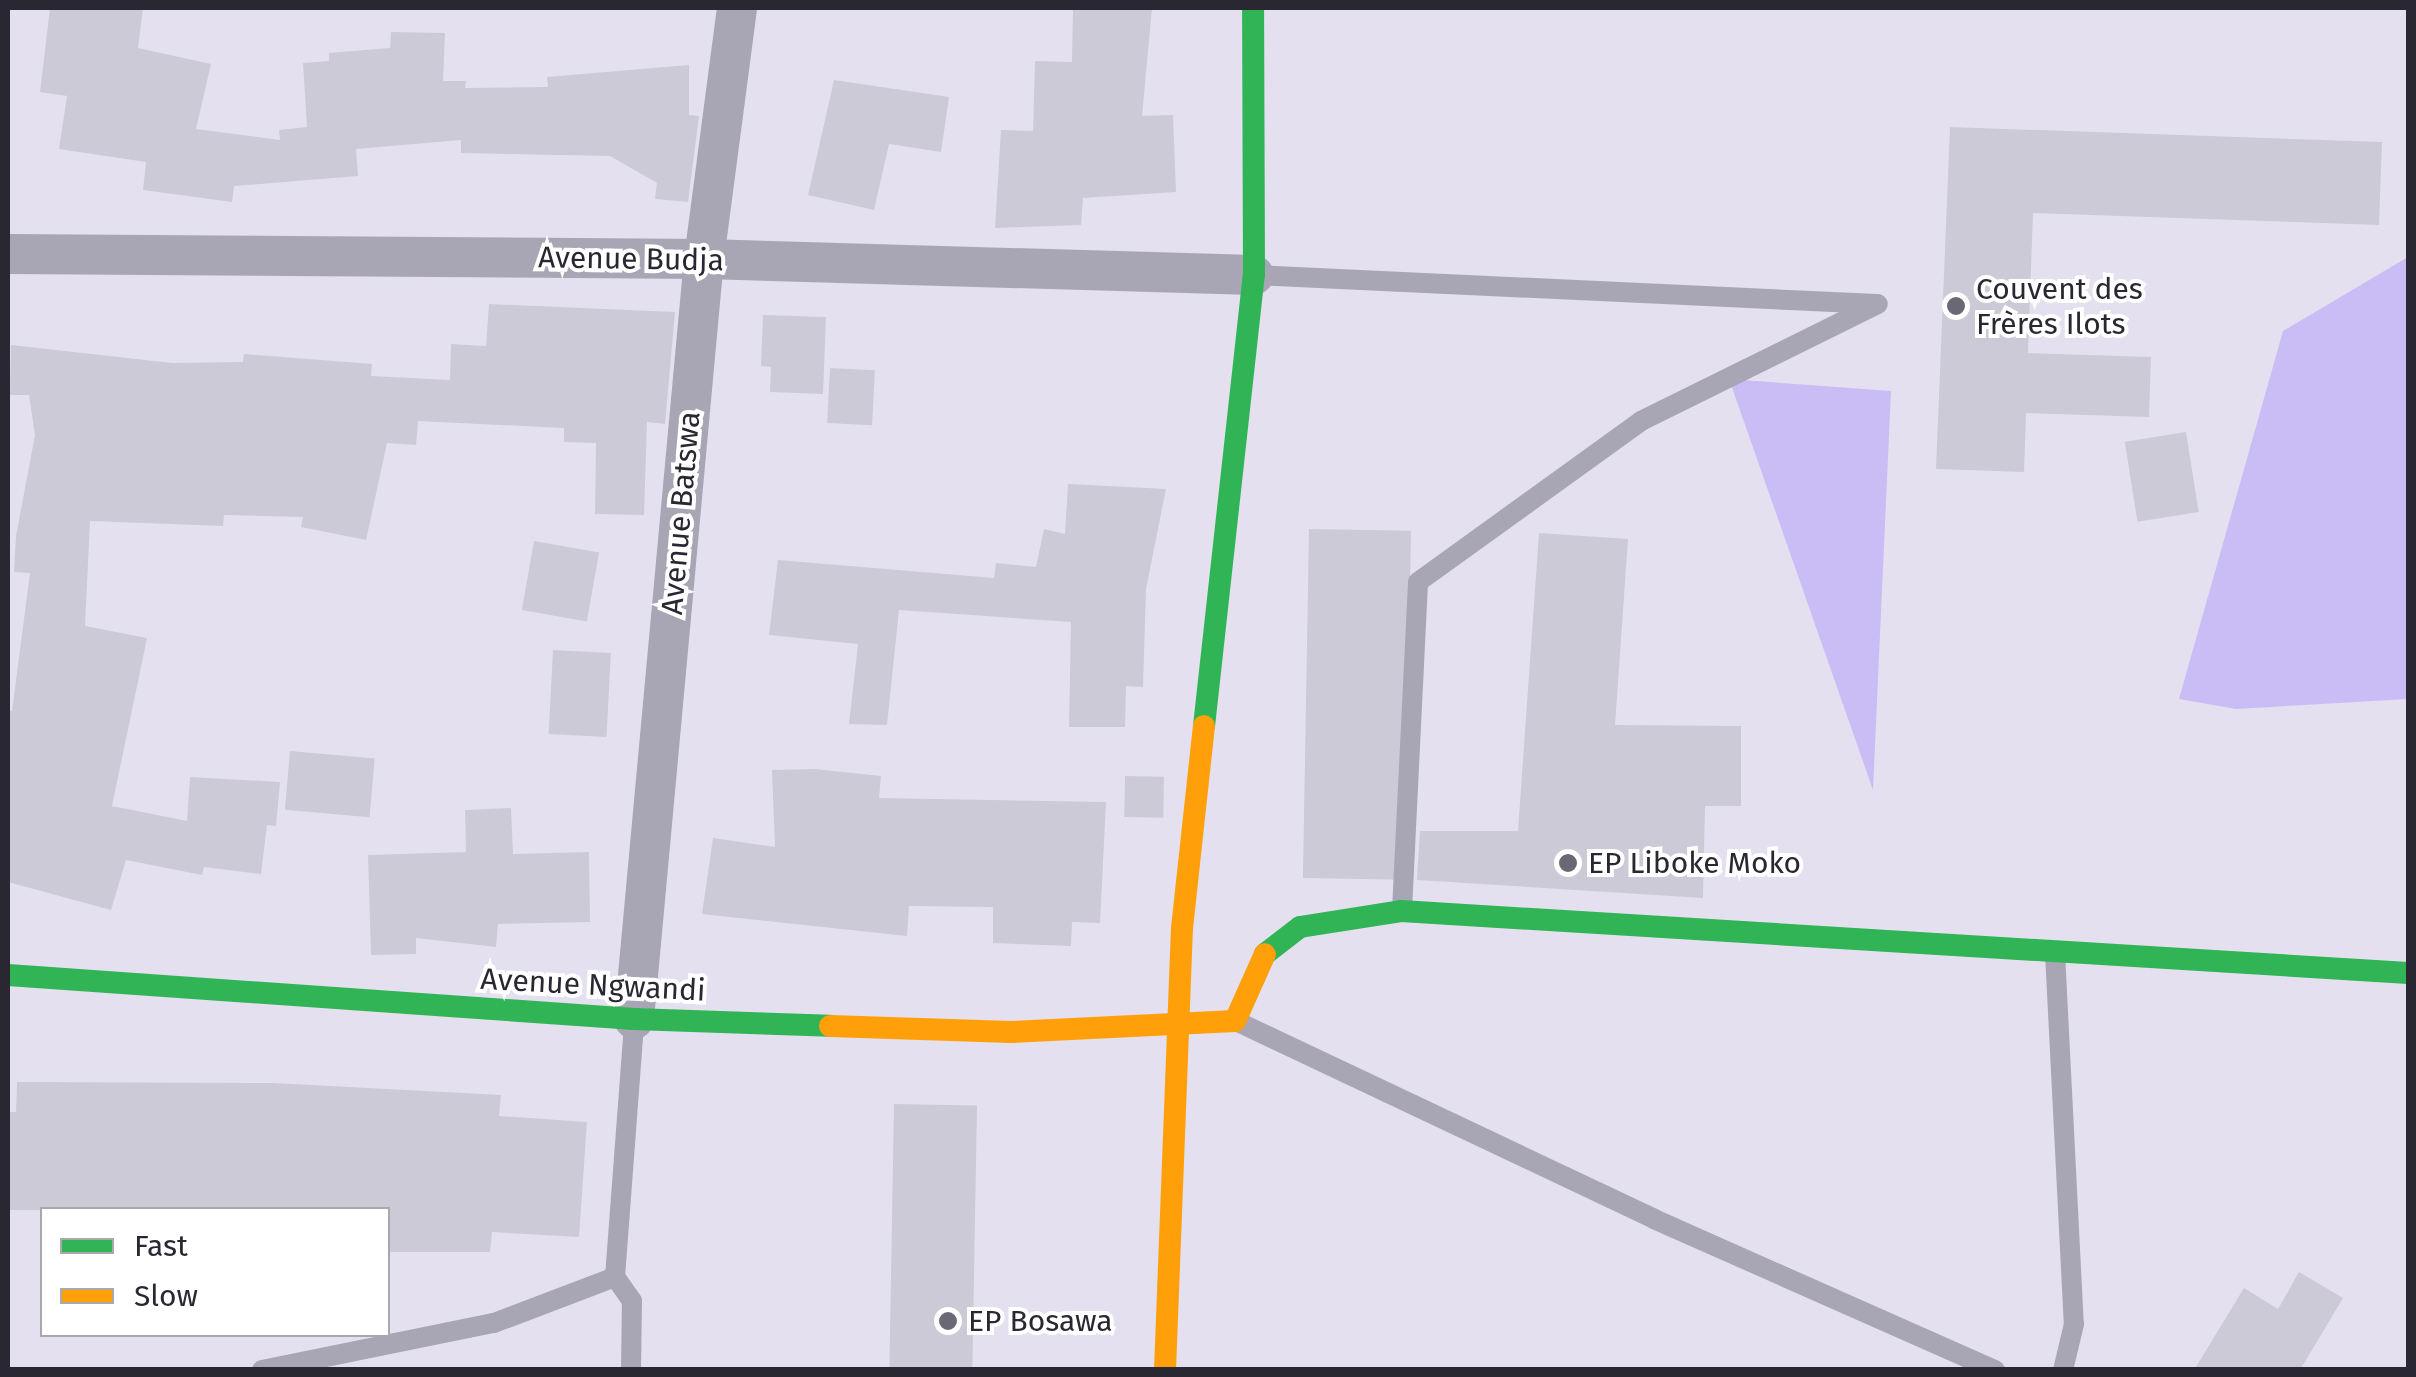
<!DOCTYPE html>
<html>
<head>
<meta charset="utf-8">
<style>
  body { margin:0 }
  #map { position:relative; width:2416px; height:1377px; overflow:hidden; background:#e4e0f0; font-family:"Fira Sans",sans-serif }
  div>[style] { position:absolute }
  .forest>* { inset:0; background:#cabdf5 }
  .building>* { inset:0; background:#cdcad7; transform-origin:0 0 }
  .lane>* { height:20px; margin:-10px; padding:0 10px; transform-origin:10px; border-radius:10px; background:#a8a5b4 }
  .street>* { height:40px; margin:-20px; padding:0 20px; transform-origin:20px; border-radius:20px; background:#a8a5b4 }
  .fast>* { height:22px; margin:-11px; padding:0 11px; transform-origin:11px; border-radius:11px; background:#30b455 }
  .slow>* { height:22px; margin:-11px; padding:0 11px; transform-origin:11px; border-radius:11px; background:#ff9f0a }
  .dots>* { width:28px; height:28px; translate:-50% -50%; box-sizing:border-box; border:5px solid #fff; border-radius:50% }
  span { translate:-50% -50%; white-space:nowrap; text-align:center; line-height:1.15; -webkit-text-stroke:8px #fff; paint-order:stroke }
  .street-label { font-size:30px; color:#292731 }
  .poi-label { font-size:30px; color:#292731 }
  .left { translate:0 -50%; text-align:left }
  .frame { position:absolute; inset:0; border:10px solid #292731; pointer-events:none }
  .legend { position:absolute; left:40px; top:1207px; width:350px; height:130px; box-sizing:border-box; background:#fff; border:2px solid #a9a9ad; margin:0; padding:12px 18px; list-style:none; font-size:30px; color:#292731 }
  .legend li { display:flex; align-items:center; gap:20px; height:50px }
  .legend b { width:50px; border:2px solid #a9a9ad }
</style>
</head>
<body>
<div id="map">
  <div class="forest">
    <i style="clip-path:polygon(2408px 257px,2408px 699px,2236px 709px,2179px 699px,2283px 331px)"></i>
    <i style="clip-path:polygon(1729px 379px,1891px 391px,1873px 790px)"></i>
  </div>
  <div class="building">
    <i style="clip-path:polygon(50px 8px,143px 8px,138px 48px,211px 64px,196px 129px,280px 140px,279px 130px,307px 127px,303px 63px,329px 61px,329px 53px,390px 48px,391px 32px,445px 33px,443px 81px,466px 81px,465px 88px,548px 87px,547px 77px,689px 65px,689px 115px,699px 116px,688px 202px,655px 199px,657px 183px,610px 156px,461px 153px,461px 140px,356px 149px,358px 176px,234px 186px,232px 202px,143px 190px,146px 162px,59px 149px,67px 96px,40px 92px)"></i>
    <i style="clip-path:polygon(1073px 8px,1152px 8px,1142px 116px,1173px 115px,1176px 192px,1083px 198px,1081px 225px,995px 228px,1001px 130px,1033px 131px,1035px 61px,1072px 62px)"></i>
    <i style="clip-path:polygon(834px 80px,949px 97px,941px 152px,889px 144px,874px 210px,808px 195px)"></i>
    <i style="clip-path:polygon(1950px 127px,2382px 142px,2379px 225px,2033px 213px,2028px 353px,2151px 357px,2149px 417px,2026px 413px,2024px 472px,1936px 469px)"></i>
    <i style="clip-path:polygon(489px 304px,675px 312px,665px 424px,647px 422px,644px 515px,595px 514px,596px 443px,564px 442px,564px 428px,418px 421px,416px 445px,387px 443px,366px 540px,301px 527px,303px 517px,224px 515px,223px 526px,90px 521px,85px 626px,147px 638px,112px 806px,187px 821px,190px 777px,280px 782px,276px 826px,267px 825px,261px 874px,204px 867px,202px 875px,126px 860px,111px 910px,8px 882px,8px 710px,12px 711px,30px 573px,14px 572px,16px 536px,35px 435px,29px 395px,10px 395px,11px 345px,172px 363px,243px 362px,244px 354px,372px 364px,371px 376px,450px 380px,451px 344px,486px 346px)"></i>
    <i style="clip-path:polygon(763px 315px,826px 317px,823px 394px,770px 392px,771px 367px,761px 366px)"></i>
    <i style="left:830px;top:368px;width:45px;height:55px;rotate:3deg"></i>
    <i style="left:2186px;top:432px;width:81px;height:62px;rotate:81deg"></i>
    <i style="clip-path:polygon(1068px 484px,1166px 489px,1146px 589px,1143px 687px,1126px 686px,1125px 727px,1069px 727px,1071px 622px,899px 610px,887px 725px,849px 724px,858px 644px,769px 635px,778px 560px,994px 578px,996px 563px,1036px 567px,1044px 529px,1065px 534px)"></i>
    <i style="left:1309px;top:529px;width:102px;height:349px;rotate:1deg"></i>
    <i style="clip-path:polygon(1539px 533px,1628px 539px,1615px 725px,1741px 726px,1741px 806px,1705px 806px,1703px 898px,1417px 880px,1420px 831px,1518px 831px)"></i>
    <i style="left:534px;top:541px;width:66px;height:70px;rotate:10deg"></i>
    <i style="left:553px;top:650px;width:58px;height:84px;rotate:3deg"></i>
    <i style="left:290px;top:751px;width:85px;height:59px;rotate:5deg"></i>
    <i style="clip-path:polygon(814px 769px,881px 776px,879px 798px,1106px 802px,1100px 923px,1072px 922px,1071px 946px,993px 943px,993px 907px,909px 906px,907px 936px,702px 914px,713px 838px,775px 847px,772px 770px)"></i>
    <i style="left:1125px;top:776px;width:39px;height:41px;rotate:1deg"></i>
    <i style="clip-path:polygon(511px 808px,513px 854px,589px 852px,590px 922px,498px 924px,496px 947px,416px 938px,416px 954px,371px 955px,368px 855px,466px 852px,465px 810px)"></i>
    <i style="clip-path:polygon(17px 1082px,273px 1083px,501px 1095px,499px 1116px,587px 1122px,579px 1237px,492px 1232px,490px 1252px,388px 1252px,388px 1210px,8px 1210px,8px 1112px,16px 1112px)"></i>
    <i style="left:894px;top:1104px;width:83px;height:266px;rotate:1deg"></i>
    <i style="clip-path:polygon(2299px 1272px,2343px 1298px,2300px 1370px,2194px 1370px,2244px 1288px,2278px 1309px)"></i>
  </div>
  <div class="lane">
    <i style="left:1256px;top:275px;width:621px;rotate:2.68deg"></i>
    <i style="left:1402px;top:910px;width:328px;rotate:-87.2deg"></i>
    <i style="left:1418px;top:582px;width:275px;rotate:-35.8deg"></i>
    <i style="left:1641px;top:421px;width:264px;rotate:-26.3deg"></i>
    <i style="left:2055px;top:953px;width:371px;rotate:87.1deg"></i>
    <i style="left:2074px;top:1324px;width:47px;rotate:103.4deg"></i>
    <i style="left:1238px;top:1022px;width:460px;rotate:25.3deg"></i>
    <i style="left:1654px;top:1219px;width:373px;rotate:23.9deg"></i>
    <i style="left:262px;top:1370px;width:237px;rotate:-11.5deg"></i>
    <i style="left:494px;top:1323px;width:129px;rotate:-20.8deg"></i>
    <i style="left:631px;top:1370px;width:69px;rotate:-89.2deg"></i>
    <i style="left:632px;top:1301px;width:29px;rotate:-125deg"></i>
    <i style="left:615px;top:1277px;width:256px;rotate:-85.7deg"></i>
  </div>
  <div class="street">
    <i style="left:8px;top:254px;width:696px;rotate:0.41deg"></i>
    <i style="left:704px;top:259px;width:550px;rotate:1.67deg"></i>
    <i style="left:634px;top:1019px;width:763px;rotate:-84.74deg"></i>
    <i style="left:704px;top:259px;width:253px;rotate:-82.5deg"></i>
  </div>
  <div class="fast">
    <i style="left:1204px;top:726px;width:454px;rotate:-83.7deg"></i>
    <i style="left:1254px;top:275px;width:267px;rotate:-90.2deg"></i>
    <i style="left:1265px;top:954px;width:44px;rotate:-37.6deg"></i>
    <i style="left:1300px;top:927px;width:102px;rotate:-9deg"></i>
    <i style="left:1401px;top:911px;width:1009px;rotate:3.52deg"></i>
    <i style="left:8px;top:975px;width:628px;rotate:4.02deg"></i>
    <i style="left:634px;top:1019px;width:196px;rotate:2deg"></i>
  </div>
  <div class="slow">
    <i style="left:830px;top:1026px;width:181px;rotate:1.9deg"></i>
    <i style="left:1011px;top:1032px;width:224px;rotate:-2.8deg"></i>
    <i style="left:1235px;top:1021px;width:73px;rotate:-65.9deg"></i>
    <i style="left:1165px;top:1370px;width:442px;rotate:-87.8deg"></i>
    <i style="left:1182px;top:928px;width:203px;rotate:-83.8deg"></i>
  </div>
  <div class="dots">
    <i style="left:1956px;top:306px;background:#6a6874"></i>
    <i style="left:1568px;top:863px;background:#6a6874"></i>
    <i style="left:948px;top:1321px;background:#6a6874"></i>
  </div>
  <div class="street-label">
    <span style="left:631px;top:259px;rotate:1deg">Avenue Budja</span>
    <span style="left:681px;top:513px;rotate:-85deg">Avenue Batswa</span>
    <span style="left:593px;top:985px;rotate:3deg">Avenue Ngwandi</span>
  </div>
  <div class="poi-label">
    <span class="left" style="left:1976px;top:306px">Couvent des<br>Frères Ilots</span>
    <span class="left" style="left:1588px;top:863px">EP Liboke Moko</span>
    <span class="left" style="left:968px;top:1321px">EP Bosawa</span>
  </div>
  <div class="frame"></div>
  <ul class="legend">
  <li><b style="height:12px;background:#30b455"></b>Fast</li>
  <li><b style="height:12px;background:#ff9f0a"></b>Slow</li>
  </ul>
</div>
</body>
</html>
